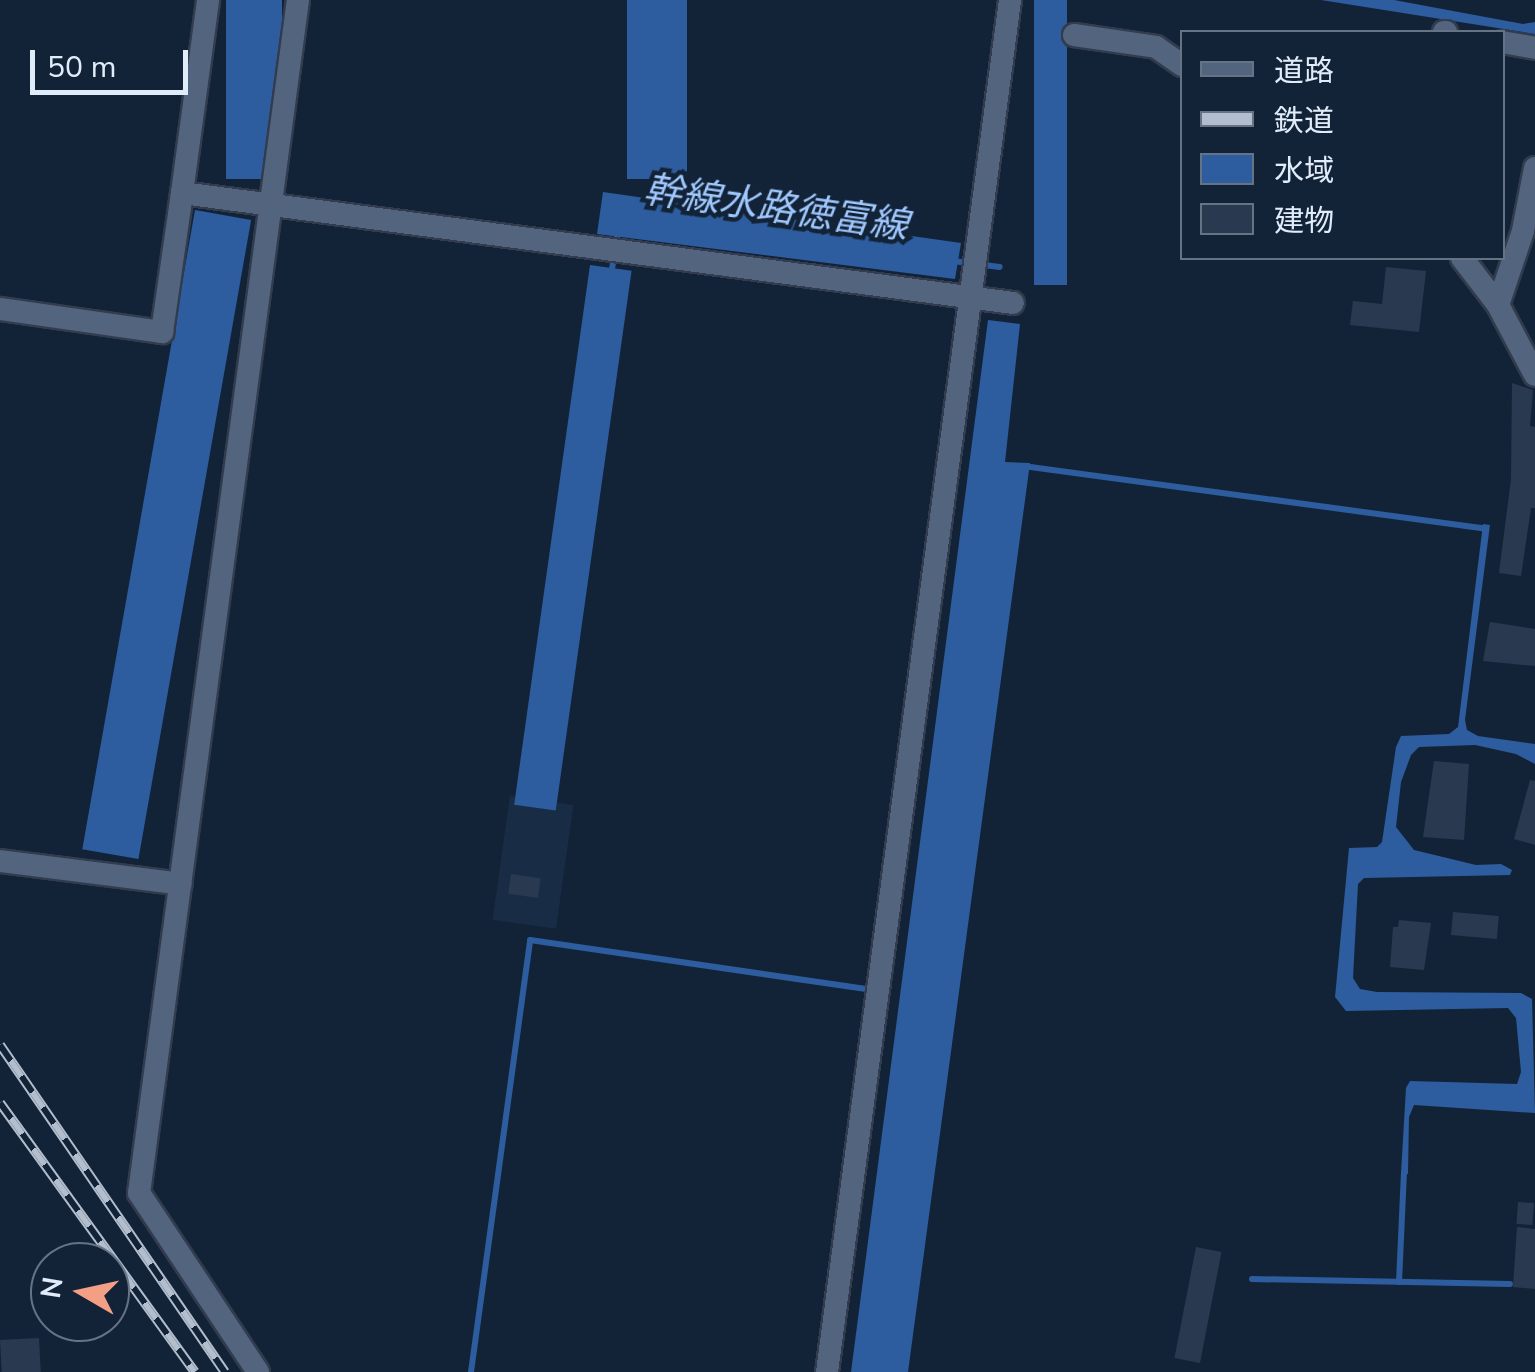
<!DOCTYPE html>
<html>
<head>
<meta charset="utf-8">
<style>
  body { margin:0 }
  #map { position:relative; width:1535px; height:1372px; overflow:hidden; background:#132337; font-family:"Nunito Sans","Noto Sans JP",sans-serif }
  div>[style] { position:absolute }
  .built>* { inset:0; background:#182c46; transform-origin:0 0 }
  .water>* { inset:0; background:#2d5d9e; transform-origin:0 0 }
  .stream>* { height:6px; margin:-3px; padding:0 3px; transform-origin:3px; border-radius:3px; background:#2d5d9e }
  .building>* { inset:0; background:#293950; transform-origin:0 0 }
  .roads { filter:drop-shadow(2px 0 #323c4e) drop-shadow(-2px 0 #323c4e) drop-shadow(0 2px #323c4e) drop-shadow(0 -2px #323c4e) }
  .street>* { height:22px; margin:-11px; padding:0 11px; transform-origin:11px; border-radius:11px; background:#53657e }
  .rail>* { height:10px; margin-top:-5px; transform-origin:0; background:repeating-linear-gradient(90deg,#132337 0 19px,#b2becd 0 38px); box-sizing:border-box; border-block:2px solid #b2becd }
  span { translate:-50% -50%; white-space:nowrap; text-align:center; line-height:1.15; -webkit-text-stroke:9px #132337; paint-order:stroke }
  .water-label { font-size:38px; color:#a0c8fe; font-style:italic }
  .legend { position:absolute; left:1180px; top:30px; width:325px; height:230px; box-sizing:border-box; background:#132337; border:2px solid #657385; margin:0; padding:12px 18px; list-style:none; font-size:30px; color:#e1ecfa }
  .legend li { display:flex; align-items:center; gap:20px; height:50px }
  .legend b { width:50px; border:2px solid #657385 }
  .north { position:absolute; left:30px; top:1242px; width:100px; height:100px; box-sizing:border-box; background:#132337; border:2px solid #657385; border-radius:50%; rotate:279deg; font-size:28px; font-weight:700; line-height:40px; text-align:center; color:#e1ecfa }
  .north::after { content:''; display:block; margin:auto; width:35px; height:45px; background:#f39f85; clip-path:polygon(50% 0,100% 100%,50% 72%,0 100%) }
  .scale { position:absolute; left:30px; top:50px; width:158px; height:45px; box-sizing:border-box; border:5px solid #e1ecfa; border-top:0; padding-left:12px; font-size:30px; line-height:35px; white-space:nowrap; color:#e1ecfa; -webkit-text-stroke:8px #132337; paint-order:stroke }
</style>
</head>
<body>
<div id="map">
  <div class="built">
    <i style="left:510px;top:796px;width:64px;height:125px;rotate:8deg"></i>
  </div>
  <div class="water">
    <i style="left:226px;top:0;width:56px;height:179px"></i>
    <i style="left:627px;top:0;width:60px;height:179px"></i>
    <i style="left:1034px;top:0;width:33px;height:285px"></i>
    <i style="clip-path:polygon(1321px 0,1394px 0,1523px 24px,1535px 22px,1535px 34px)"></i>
    <i style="clip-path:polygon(603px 192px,961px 243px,955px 279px,597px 234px)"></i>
    <i style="left:195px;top:210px;width:57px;height:649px;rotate:10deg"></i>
    <i style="left:590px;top:265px;width:42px;height:545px;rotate:8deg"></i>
    <i style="clip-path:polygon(988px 320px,1020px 324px,1005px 462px,1030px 463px,908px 1372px,851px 1372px)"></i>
    <i style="clip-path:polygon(1483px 524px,1490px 525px,1465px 720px,1467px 730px,1478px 736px,1535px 744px,1535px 764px,1516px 754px,1475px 745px,1419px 747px,1411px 755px,1401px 782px,1396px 827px,1414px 850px,1476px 865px,1501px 864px,1512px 870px,1510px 875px,1364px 878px,1358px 884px,1353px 978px,1360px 989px,1377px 992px,1521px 993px,1532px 999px,1535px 1113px,1414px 1105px,1409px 1117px,1408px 1174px,1401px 1173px,1406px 1088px,1410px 1081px,1517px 1084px,1521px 1072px,1516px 1018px,1508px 1008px,1346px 1011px,1335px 997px,1349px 848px,1377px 847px,1382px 842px,1396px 747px,1401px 736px,1449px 734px,1458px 727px)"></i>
  </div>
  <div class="stream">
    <i style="left:953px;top:261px;width:47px;rotate:7.3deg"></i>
    <i style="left:611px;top:276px;width:48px;rotate:-81.5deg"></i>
    <i style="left:1023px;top:466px;width:464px;rotate:7.7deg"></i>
    <i style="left:1252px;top:1279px;width:258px;rotate:1.1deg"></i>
    <i style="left:1399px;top:1282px;width:109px;rotate:-87.4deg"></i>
    <i style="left:471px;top:1372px;width:436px;rotate:-82.2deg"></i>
    <i style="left:530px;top:940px;width:338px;rotate:8.3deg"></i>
  </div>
  <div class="building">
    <i style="clip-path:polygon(1386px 267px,1426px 271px,1419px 332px,1350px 325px,1353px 301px,1382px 304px)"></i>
    <i style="clip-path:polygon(1512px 383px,1533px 390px,1530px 426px,1535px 427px,1535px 508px,1531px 508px,1521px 576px,1499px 573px,1511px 479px)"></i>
    <i style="clip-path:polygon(1490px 622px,1535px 629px,1535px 666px,1483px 661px)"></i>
    <i style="clip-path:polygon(1434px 761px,1469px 764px,1464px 840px,1423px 837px)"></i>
    <i style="clip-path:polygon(1530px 780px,1535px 781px,1535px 845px,1514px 839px)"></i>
    <i style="left:511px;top:874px;width:30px;height:20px;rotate:8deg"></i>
    <i style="left:1453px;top:912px;width:46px;height:23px;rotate:5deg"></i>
    <i style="clip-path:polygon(1399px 920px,1431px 923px,1424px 970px,1390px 967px,1393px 927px,1398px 927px)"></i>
    <i style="left:1518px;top:1202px;width:16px;height:22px;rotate:4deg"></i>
    <i style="clip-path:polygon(1517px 1227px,1535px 1229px,1535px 1289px,1513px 1287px)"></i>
    <i style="left:1196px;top:1247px;width:26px;height:113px;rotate:11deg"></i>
    <i style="left:39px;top:1338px;width:34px;height:39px;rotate:87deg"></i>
  </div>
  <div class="roads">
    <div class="street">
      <i style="left:1444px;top:32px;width:2px"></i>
      <i style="left:1074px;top:35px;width:83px;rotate:8.3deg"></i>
      <i style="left:1156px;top:47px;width:32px;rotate:35deg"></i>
      <i style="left:1502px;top:42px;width:34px;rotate:10deg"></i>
      <i style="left:1535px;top:168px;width:64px;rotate:100.8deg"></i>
      <i style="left:1523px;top:231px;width:78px;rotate:108.7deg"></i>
      <i style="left:1498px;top:305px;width:79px;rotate:62.1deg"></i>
      <i style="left:182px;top:193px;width:195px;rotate:-82.3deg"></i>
      <i style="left:1462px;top:258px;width:59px;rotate:52.5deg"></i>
      <i style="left:0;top:309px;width:164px;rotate:8.1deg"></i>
      <i style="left:162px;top:332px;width:140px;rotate:-81.8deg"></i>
      <i style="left:182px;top:193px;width:838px;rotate:7.54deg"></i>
      <i style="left:0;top:861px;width:182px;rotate:7.2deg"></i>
      <i style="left:258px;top:1372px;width:215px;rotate:-123.6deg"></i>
      <i style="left:139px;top:1193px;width:1204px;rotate:-82.41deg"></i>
      <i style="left:827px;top:1372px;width:1384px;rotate:-82.4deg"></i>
    </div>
  </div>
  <div class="rail">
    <i style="left:0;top:1045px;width:397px;rotate:55.5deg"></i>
    <i style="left:0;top:1103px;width:332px;rotate:54.1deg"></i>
  </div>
  <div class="water-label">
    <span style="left:776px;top:208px;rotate:8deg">幹線水路徳富線</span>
  </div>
  <ul class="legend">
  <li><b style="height:12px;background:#53657e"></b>道路</li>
  <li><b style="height:12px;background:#b2becd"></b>鉄道</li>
  <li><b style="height:28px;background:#2d5d9e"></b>水域</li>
  <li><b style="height:28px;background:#293950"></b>建物</li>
  </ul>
  <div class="north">N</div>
  <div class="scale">50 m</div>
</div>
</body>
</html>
